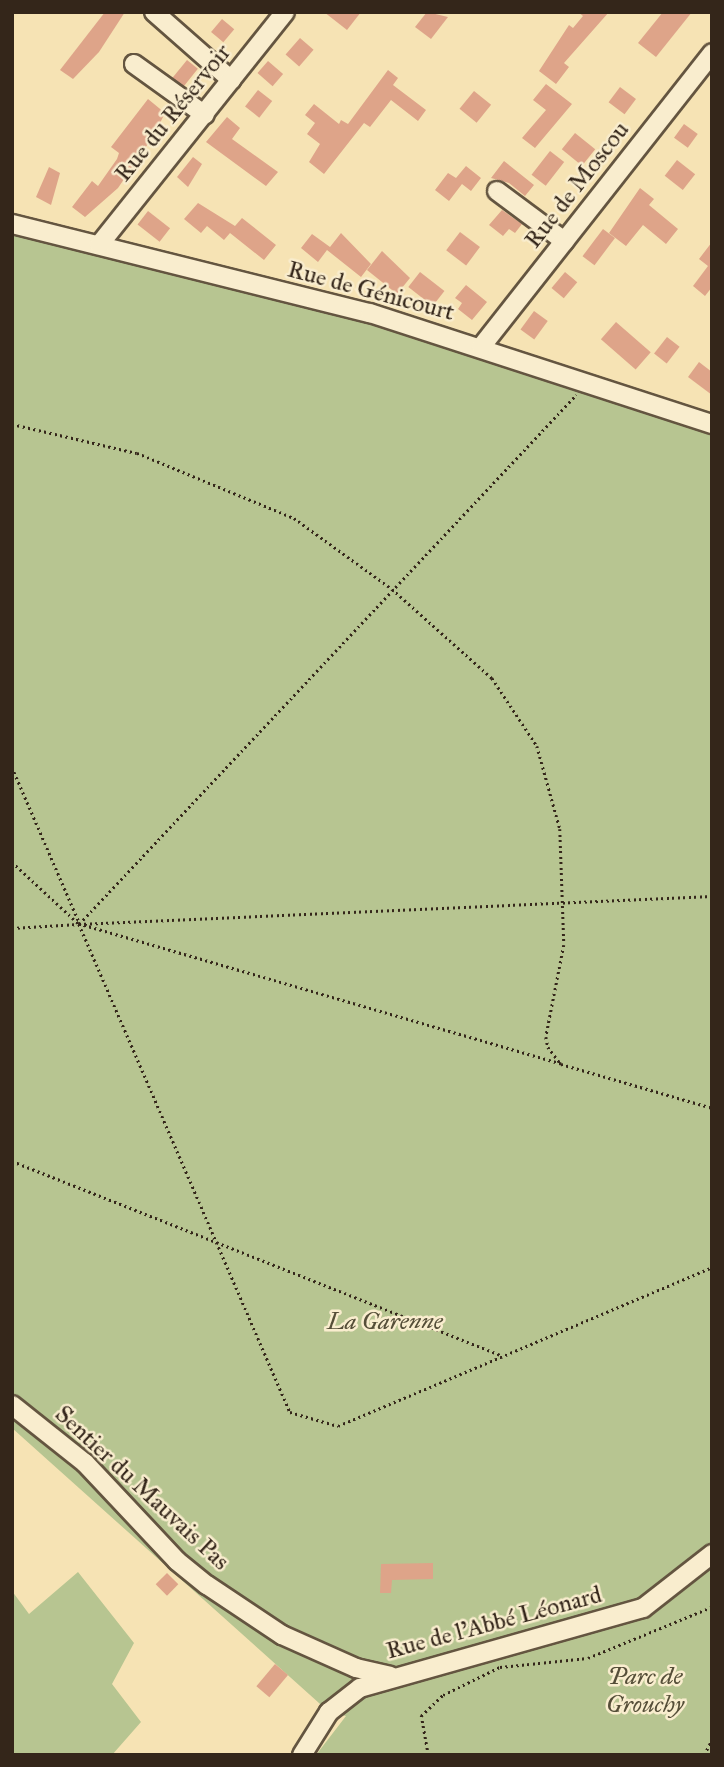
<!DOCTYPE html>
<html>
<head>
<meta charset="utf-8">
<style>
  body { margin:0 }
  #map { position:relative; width:724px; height:1767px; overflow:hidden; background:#f6e3b4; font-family:"IM FELL Great Primer",serif }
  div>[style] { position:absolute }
  .green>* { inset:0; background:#b7c591 }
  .building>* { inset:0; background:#dea489; transform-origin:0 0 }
  .path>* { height:2.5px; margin-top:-1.25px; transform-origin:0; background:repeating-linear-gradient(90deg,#34261a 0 2px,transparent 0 5.5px) }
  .roads { filter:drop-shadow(2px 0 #645540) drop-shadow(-2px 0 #645540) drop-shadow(0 2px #645540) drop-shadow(0 -2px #645540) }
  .minor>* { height:18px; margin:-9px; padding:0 9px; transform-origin:9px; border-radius:9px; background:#f9edce }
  span { translate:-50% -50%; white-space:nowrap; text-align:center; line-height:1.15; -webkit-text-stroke:5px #f9edce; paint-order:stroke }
  .street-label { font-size:24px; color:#34261a }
  .park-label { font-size:24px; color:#554e38; font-style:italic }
  .frame { position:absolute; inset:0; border:14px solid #34261a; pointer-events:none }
</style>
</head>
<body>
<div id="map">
  <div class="green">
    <i style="clip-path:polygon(12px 234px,395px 328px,712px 433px,712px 1755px,316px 1755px,346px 1716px,329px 1712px,12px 1428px)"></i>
    <i style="clip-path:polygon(78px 1572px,134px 1643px,112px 1684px,141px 1722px,112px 1755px,12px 1755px,12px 1591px,29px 1614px)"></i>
  </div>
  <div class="building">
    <i style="clip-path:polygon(105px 12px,125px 12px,99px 52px,73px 79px,60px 70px)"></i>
    <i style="clip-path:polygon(324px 12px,361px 12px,347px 30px)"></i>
    <i style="clip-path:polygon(427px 12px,448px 17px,431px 39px,415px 27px)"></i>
    <i style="clip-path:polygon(578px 12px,609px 12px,564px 63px,569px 67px,556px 84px,539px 71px,569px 25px,573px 28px,583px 16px)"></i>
    <i style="clip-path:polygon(663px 12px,692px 12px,656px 57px,638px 43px)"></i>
    <i style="left:222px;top:19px;width:16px;height:17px;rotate:40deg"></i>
    <i style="left:300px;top:38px;width:18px;height:22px;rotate:41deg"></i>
    <i style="left:187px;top:60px;width:14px;height:23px;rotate:39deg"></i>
    <i style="left:268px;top:61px;width:20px;height:16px;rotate:41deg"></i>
    <i style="clip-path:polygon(388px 70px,398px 78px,393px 85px,426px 110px,418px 121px,391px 100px,370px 127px,364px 123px,324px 174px,309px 162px,320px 144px,307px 134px,315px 123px,305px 115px,314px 104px,339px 124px,341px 120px,348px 124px)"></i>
    <i style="clip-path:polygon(546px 84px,572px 104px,535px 148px,522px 138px,546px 110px,533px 100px)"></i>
    <i style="left:620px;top:87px;width:20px;height:19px;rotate:37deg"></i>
    <i style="left:258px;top:90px;width:18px;height:21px;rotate:38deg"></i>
    <i style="left:474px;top:91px;width:22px;height:23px;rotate:39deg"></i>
    <i style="clip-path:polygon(148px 99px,165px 113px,154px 135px,118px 188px,85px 217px,72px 207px,92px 181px,98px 186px,117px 159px,119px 153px,111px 147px)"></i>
    <i style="clip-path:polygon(227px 117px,240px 128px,232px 139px,278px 172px,266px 186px,206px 142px)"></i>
    <i style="left:684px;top:124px;width:17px;height:17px;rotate:36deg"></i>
    <i style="left:575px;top:133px;width:26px;height:21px;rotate:39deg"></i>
    <i style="left:550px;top:151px;width:18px;height:30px;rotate:38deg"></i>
    <i style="clip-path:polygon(193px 157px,202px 164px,188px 187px,177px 177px)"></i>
    <i style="left:677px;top:160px;width:23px;height:20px;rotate:38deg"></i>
    <i style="clip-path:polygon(504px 161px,534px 185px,525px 196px,509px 183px,491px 178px)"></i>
    <i style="clip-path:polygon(466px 166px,481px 178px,471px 191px,462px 184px,449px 201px,435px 190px,448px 173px,456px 178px)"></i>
    <i style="clip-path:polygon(49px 167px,60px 173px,51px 205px,36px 197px)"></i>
    <i style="clip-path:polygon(640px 188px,654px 199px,649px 205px,678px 229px,666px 244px,643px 225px,626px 246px,609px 233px)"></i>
    <i style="clip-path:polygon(198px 203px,235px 226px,242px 218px,276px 245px,264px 260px,230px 233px,224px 240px,207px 226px,201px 233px,184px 219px)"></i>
    <i style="clip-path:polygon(502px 210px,522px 224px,515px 233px,509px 229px,503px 236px,489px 225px)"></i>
    <i style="left:148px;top:211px;width:28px;height:17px;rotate:38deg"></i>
    <i style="left:603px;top:229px;width:15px;height:34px;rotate:37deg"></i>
    <i style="left:460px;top:232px;width:25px;height:23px;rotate:37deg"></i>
    <i style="clip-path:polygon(341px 233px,371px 264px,361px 277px,327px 250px,318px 262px,301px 248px,312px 234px,330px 247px)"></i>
    <i style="clip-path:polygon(712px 242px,712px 287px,705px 296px,693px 286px,708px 266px,699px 259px)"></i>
    <i style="clip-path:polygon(382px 251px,410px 278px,397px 294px,367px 270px)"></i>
    <i style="left:420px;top:272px;width:31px;height:19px;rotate:38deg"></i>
    <i style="left:565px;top:272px;width:16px;height:21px;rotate:40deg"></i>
    <i style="clip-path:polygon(466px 285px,487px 302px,472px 320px,458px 309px,462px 303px,455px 298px)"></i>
    <i style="left:534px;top:311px;width:17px;height:23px;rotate:36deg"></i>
    <i style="left:616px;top:322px;width:46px;height:23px;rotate:41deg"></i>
    <i style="left:667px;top:337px;width:16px;height:21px;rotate:38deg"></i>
    <i style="clip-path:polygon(699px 362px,712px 372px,712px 395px,688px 377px)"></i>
    <i style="clip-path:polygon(433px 1563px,433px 1579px,392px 1580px,391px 1593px,380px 1593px,381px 1564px)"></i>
    <i style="left:167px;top:1573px;width:16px;height:16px;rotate:45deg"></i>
    <i style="left:275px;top:1664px;width:17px;height:29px;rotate:40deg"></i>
  </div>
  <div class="path">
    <i style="left:12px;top:424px;width:128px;rotate:13.1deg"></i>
    <i style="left:137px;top:453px;width:170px;rotate:22.5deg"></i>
    <i style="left:294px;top:518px;width:121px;rotate:35.9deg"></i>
    <i style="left:392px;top:589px;width:134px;rotate:41.7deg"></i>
    <i style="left:492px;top:678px;width:82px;rotate:56.5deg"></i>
    <i style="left:537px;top:746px;width:86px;rotate:74.5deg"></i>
    <i style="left:560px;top:829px;width:116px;rotate:88deg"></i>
    <i style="left:564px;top:945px;width:94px;rotate:101.1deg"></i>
    <i style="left:546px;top:1037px;width:10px;rotate:79deg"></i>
    <i style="left:548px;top:1047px;width:21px;rotate:53deg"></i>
    <i style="left:561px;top:1064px;width:157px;rotate:16.2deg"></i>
    <i style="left:12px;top:767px;width:169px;rotate:66.6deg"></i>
    <i style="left:12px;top:862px;width:91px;rotate:42.8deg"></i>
    <i style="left:79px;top:924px;width:634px;rotate:-2.53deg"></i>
    <i style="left:12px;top:928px;width:67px;rotate:-3.4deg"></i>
    <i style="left:79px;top:924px;width:726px;rotate:-46.79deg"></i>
    <i style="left:561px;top:1064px;width:502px;rotate:-163.8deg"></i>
    <i style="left:79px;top:924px;width:532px;rotate:66.62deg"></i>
    <i style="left:290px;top:1412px;width:50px;rotate:16.3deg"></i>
    <i style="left:338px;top:1426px;width:406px;rotate:-23deg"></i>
    <i style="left:12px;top:1161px;width:528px;rotate:21.66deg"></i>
    <i style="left:428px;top:1755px;width:40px;rotate:-100deg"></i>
    <i style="left:421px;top:1716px;width:30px;rotate:-44deg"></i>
    <i style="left:443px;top:1695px;width:64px;rotate:-26.2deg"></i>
    <i style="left:500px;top:1667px;width:88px;rotate:-5.8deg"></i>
    <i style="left:588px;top:1658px;width:134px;rotate:-22.4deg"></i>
    <i style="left:704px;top:1755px;width:18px;rotate:-63deg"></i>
  </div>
  <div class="roads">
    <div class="minor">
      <i style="left:154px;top:12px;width:103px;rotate:41.4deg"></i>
      <i style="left:134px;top:64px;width:87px;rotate:35.7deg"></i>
      <i style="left:497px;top:191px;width:84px;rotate:36.7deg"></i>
      <i style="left:12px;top:224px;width:369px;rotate:14deg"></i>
      <i style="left:370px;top:313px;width:360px;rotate:18deg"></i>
      <i style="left:99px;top:245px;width:298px;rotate:-51.4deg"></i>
      <i style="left:481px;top:347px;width:374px;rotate:-51.8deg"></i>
      <i style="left:12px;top:1405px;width:93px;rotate:38.5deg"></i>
      <i style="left:85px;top:1463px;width:134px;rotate:46.8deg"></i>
      <i style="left:177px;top:1561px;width:38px;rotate:39deg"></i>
      <i style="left:207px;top:1585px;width:90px;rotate:33.7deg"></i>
      <i style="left:282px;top:1635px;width:81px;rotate:24deg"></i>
      <i style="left:356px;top:1668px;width:35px;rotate:13deg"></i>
      <i style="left:302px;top:1755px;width:51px;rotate:-57.9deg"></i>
      <i style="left:329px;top:1712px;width:39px;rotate:-38deg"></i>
      <i style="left:360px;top:1688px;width:294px;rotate:-15.8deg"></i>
      <i style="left:643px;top:1608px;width:88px;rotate:-38deg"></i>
    </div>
  </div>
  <div class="street-label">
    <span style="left:173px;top:113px;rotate:-51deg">Rue du Réservoir</span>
    <span style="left:577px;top:185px;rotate:-52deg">Rue de Moscou</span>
    <span style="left:371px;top:291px;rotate:15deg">Rue de Génicourt</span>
    <span style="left:142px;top:1488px;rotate:43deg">Sentier du Mauvais Pas</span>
    <span style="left:494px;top:1623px;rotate:-15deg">Rue de l'Abbé Léonard</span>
  </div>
  <div class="park-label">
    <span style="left:385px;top:1322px">La Garenne</span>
    <span style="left:645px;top:1691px">Parc de<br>Grouchy</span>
  </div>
  <div class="frame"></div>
</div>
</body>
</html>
